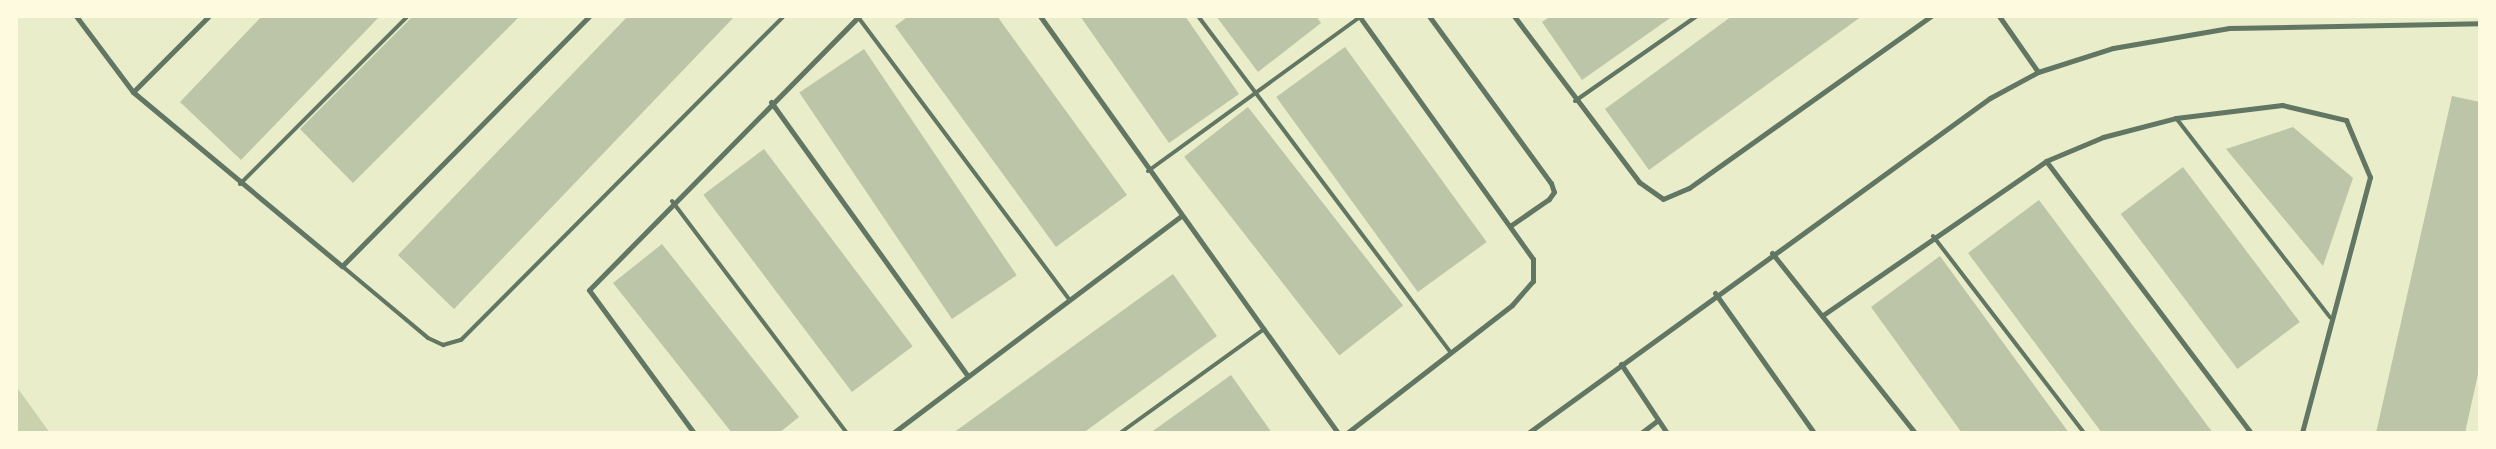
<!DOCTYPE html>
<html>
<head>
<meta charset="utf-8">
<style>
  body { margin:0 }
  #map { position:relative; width:2496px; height:449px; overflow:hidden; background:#e9edc9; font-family:Montserrat,sans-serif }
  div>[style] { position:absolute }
  .green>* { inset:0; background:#cad2ad }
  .building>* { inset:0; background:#bcc5a7; transform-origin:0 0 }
  .service>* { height:4px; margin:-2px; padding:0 2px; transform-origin:2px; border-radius:2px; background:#617663 }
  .minor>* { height:5px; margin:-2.5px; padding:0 2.5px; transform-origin:2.5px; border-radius:2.5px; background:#617663 }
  span { translate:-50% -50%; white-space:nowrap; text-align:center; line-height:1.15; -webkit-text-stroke:4px #fefae0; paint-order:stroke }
  .frame { position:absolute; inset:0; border:18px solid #fefae0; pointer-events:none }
</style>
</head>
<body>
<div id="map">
  <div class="green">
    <i style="clip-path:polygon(16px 386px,50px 433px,16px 433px)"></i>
  </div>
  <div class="building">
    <i style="clip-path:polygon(262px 16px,380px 16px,241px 160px,180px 102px)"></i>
    <i style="clip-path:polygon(413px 16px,520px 16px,353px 183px,300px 129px)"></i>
    <i style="clip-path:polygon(628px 16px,735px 16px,454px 309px,398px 255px)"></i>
    <i style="clip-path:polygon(909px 16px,997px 16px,1127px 195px,1056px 247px,895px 26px)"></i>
    <i style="clip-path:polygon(1080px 16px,1185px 16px,1239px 94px,1169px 143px)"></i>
    <i style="clip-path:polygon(1216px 16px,1316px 16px,1321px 23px,1258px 72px)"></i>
    <i style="clip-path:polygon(1551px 16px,1673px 16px,1582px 80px,1542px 22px)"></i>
    <i style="clip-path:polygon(1732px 16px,1862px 16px,1649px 170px,1605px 109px)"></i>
    <i style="left:1345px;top:47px;width:241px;height:85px;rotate:54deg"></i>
    <i style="left:864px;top:49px;width:273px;height:78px;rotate:56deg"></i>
    <i style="clip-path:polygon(2452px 96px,2480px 102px,2480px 365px,2465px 433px,2376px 433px)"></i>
    <i style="left:1248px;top:107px;width:252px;height:81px;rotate:52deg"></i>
    <i style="clip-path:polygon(2293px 127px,2353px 178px,2323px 266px,2226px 149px)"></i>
    <i style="left:764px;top:149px;width:247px;height:76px;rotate:53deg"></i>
    <i style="left:2183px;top:167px;width:194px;height:78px;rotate:53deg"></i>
    <i style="clip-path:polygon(2039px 200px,2213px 433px,2102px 433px,1968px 253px)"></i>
    <i style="clip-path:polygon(662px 244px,799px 417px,779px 433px,732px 433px,613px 283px)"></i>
    <i style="clip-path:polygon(1940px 256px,2069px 433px,1962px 433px,1871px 307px)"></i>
    <i style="clip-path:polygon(1173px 274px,1217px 336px,1083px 433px,953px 433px)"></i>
    <i style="clip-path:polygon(1231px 375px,1272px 433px,1150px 433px)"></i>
  </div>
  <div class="service">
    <i style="left:1198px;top:16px;width:421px;rotate:53.1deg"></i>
    <i style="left:858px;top:17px;width:354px;rotate:53.2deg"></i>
    <i style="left:1575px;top:101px;width:149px;rotate:-34.9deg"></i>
    <i style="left:2176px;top:118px;width:252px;rotate:52.3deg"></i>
    <i style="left:1148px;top:171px;width:262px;rotate:-36deg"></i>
    <i style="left:240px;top:184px;width:238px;rotate:-45deg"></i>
    <i style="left:672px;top:201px;width:291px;rotate:53deg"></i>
    <i style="left:1933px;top:236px;width:248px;rotate:52.5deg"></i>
    <i style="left:342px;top:266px;width:112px;rotate:39.9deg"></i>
    <i style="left:428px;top:338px;width:17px;rotate:25deg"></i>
    <i style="left:443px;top:345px;width:19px;rotate:-16deg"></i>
    <i style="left:461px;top:340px;width:457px;rotate:-45.1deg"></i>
    <i style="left:1120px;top:433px;width:178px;rotate:-35.8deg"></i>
  </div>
  <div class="minor">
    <i style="left:76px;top:16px;width:95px;rotate:53.1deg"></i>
    <i style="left:133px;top:92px;width:272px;rotate:39.8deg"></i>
    <i style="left:342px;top:266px;width:351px;rotate:-45.3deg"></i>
    <i style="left:1040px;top:16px;width:513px;rotate:54.45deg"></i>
    <i style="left:1429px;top:16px;width:207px;rotate:53.9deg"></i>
    <i style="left:1551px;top:183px;width:9px;rotate:72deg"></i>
    <i style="left:1554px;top:192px;width:9px;rotate:126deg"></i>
    <i style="left:1549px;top:199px;width:47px;rotate:145.3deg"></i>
    <i style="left:1514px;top:16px;width:208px;rotate:53deg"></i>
    <i style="left:1639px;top:182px;width:29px;rotate:35deg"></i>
    <i style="left:1663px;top:199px;width:28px;rotate:-23deg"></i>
    <i style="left:1689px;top:188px;width:297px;rotate:-35.4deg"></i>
    <i style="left:1999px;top:16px;width:68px;rotate:55.1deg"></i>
    <i style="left:133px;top:92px;width:107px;rotate:-45deg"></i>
    <i style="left:771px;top:102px;width:337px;rotate:54.3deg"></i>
    <i style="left:2046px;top:161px;width:341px;rotate:53deg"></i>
    <i style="left:1772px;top:253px;width:230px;rotate:51.5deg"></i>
    <i style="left:1715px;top:293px;width:171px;rotate:54.7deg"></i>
    <i style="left:1823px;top:315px;width:271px;rotate:-34.6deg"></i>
    <i style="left:2046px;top:161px;width:62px;rotate:-22.8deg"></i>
    <i style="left:2103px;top:137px;width:75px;rotate:-14.6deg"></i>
    <i style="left:2176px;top:118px;width:107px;rotate:-7deg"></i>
    <i style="left:2282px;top:105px;width:66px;rotate:13.2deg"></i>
    <i style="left:2346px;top:120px;width:62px;rotate:67.2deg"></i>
    <i style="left:2370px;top:177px;width:265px;rotate:104.9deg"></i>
    <i style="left:1621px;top:364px;width:83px;rotate:56.3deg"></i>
    <i style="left:694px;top:433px;width:177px;rotate:-126.3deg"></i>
    <i style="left:589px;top:290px;width:385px;rotate:-45.4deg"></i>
    <i style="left:893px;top:433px;width:359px;rotate:-37deg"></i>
    <i style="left:1347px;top:433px;width:209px;rotate:-37.8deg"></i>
    <i style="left:1512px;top:305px;width:32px;rotate:-49deg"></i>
    <i style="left:1533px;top:281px;width:22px;rotate:-90deg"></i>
    <i style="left:1533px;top:259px;width:299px;rotate:-125.6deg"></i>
    <i style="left:1528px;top:433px;width:571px;rotate:-35.95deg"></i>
    <i style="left:1990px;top:98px;width:55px;rotate:-28.4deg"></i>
    <i style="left:2038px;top:72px;width:79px;rotate:-17.7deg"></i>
    <i style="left:2113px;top:48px;width:118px;rotate:-9.8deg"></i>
    <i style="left:2229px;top:28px;width:251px;rotate:-1.1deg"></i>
    <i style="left:1641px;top:433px;width:21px;rotate:-37deg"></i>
  </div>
  <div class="frame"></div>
</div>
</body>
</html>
